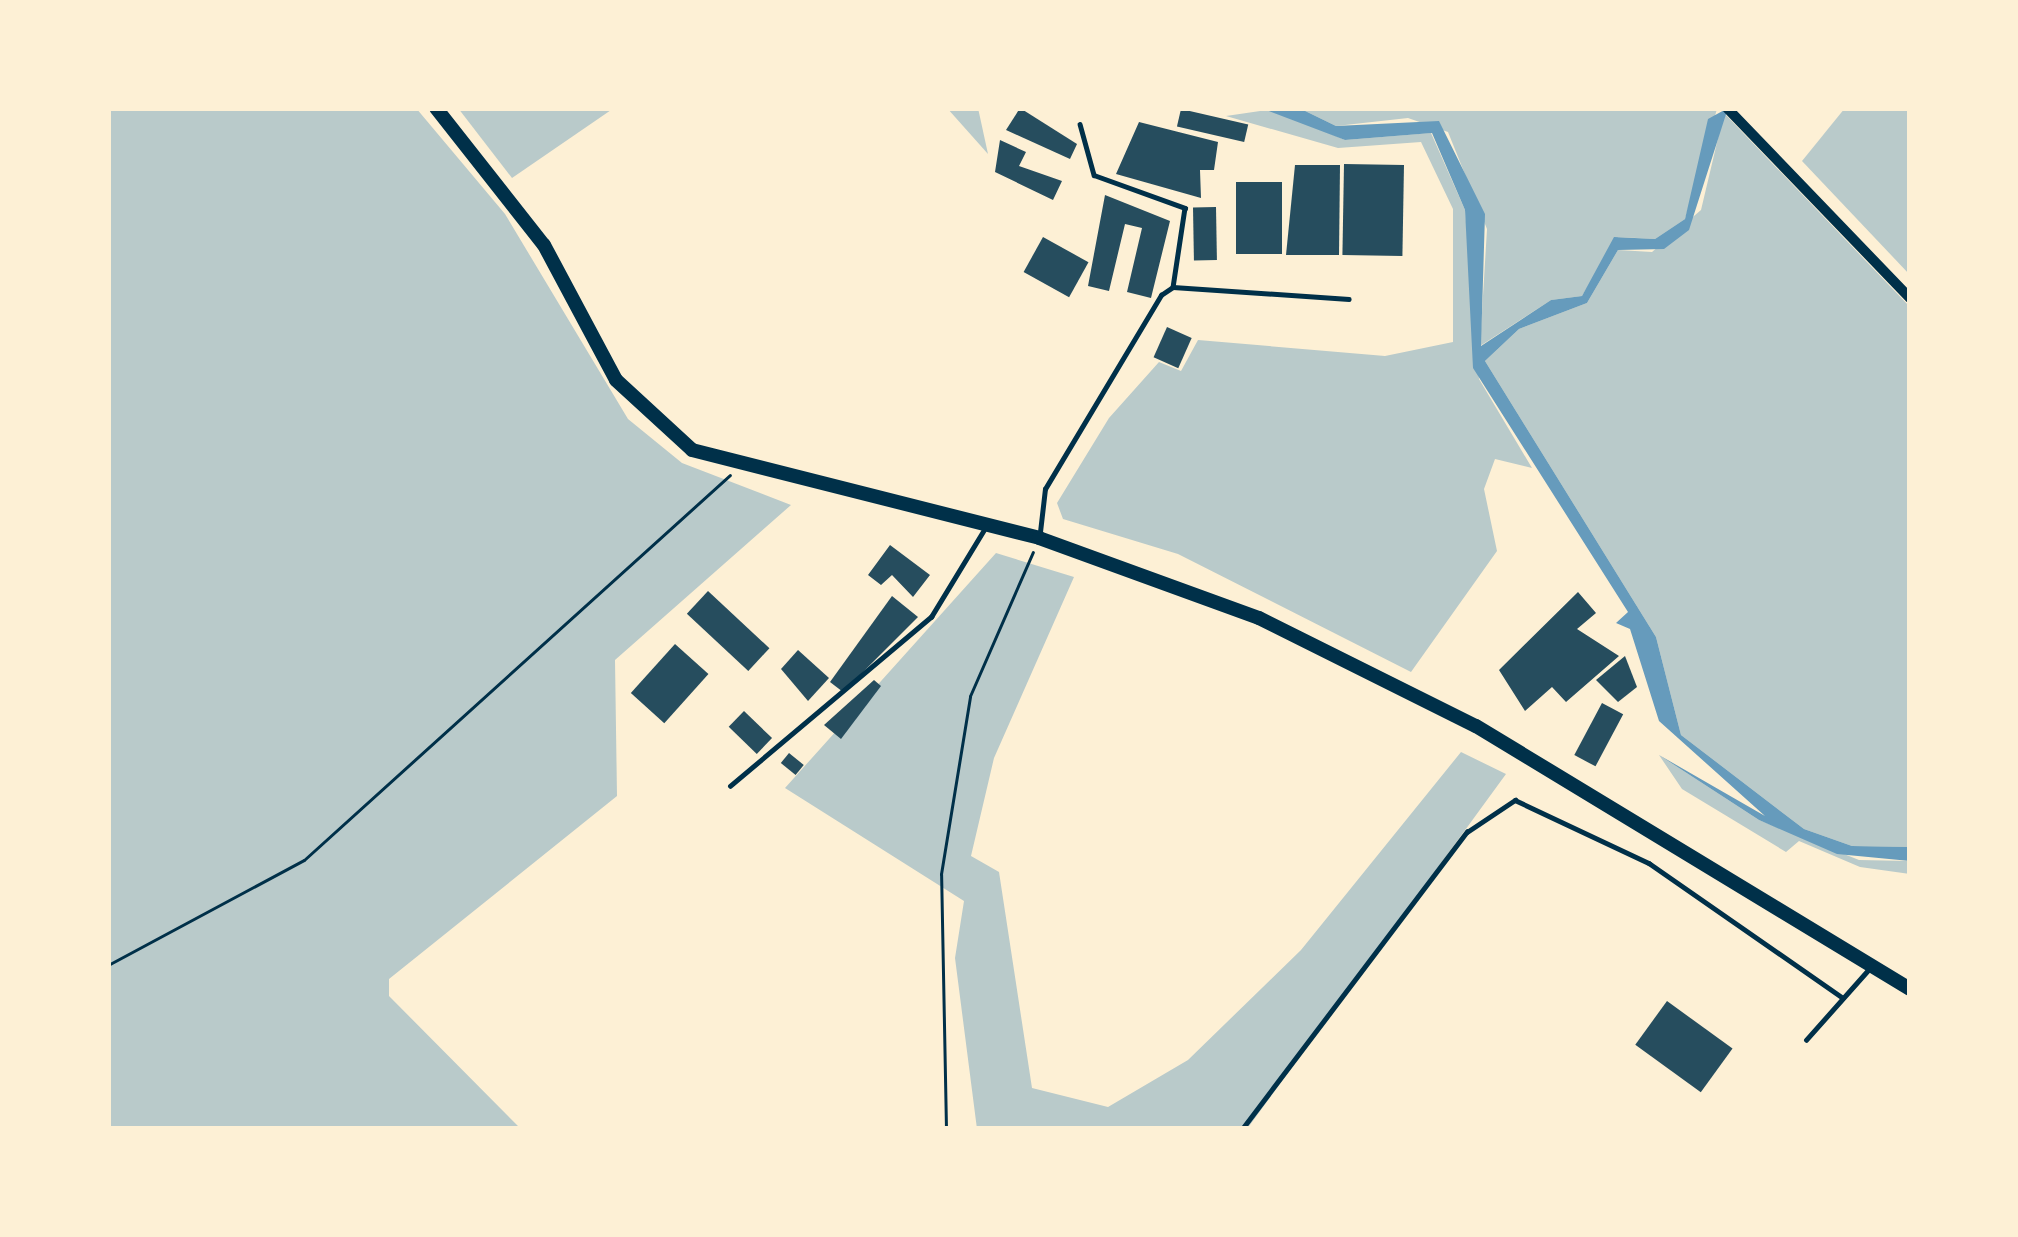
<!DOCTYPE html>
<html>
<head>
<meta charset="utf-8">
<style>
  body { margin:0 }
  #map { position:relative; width:2018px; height:1237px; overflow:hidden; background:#fdf0d5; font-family:Manrope,sans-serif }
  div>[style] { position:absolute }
  .green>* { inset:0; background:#b9caca }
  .water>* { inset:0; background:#669bbc }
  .building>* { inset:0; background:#264d5e; transform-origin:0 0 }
  .path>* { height:3px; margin:-1.5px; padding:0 1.5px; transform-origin:1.5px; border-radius:1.5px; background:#003049 }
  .service>* { height:4.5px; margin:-2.25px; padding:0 2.25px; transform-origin:2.25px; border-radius:2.25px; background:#003049 }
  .minor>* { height:10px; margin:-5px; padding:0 5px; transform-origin:5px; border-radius:5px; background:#003049 }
  .secondary>* { height:14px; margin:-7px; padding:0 7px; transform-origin:7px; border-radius:7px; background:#003049 }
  span { translate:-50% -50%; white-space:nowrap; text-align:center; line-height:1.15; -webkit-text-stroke:9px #fdf0d5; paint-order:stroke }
  .frame { position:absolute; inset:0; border:111px solid #fdf0d5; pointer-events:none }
</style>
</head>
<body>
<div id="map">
  <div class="green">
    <i style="clip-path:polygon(108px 108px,416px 108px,505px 214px,628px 419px,682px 463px,791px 505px,615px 660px,617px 796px,389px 979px,389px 996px,521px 1129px,108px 1129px)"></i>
    <i style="clip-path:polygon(458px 108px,614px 108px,512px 178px)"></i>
    <i style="clip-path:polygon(947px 108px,978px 108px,988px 154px)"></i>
    <i style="clip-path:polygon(1299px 108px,1716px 108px,1717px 109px,1685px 219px,1655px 239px,1618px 237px,1582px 296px,1551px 300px,1480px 346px,1487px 229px,1448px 132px,1408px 118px,1336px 126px)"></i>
    <i style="clip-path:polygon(1845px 108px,1910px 108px,1910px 275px,1802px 161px)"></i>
    <i style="clip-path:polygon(1273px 109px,1345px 140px,1431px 133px,1465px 210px,1479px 379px,1532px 468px,1495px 459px,1484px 489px,1497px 551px,1411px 672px,1178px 554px,1063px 519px,1057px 503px,1109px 418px,1159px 362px,1181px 371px,1198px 340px,1385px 356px,1453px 342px,1453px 209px,1421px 142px,1338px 148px,1226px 116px)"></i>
    <i style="clip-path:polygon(1724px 113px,1910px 307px,1910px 847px,1852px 846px,1804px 829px,1681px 735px,1656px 637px,1485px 361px,1519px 329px,1587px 303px,1618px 250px,1652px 252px,1701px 210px)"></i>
    <i style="clip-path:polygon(996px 553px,1074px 577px,994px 758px,971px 856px,999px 872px,1032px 1088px,1108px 1107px,1188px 1060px,1301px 950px,1461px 752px,1506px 774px,1247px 1129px,977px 1129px,955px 958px,964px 901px,785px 788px)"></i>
    <i style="clip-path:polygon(1659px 755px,1759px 820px,1859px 860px,1910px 861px,1910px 874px,1860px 867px,1799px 841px,1786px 852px,1682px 789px)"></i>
  </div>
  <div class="water">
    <i style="clip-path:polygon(1261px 108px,1299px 108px,1336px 126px,1439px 121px,1485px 214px,1481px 346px,1551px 300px,1582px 296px,1614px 237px,1655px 239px,1685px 219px,1708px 119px,1728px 108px,1689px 230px,1664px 249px,1618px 250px,1587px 303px,1519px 329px,1485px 361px,1656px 637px,1681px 735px,1804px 829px,1852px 846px,1910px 847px,1910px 861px,1837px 854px,1759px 820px,1659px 755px,1765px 816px,1659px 721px,1630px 629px,1616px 623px,1628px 612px,1473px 368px,1465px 210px,1432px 133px,1345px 140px)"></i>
  </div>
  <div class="building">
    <i style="clip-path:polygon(1020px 108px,1077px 144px,1070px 159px,1006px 130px)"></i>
    <i style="left:1181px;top:109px;width:69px;height:18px;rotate:13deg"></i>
    <i style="clip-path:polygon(1139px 122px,1218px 142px,1214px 170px,1200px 170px,1201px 198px,1116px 174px)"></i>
    <i style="clip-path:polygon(1000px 140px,1026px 152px,1019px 166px,1062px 181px,1053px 200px,995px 172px)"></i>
    <i style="left:1344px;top:164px;width:60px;height:91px;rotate:1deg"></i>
    <i style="clip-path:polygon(1295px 165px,1340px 165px,1339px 255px,1286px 255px)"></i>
    <i style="left:1282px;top:182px;width:72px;height:46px;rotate:90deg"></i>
    <i style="clip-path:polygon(1105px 195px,1170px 221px,1151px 298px,1127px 292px,1142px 228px,1125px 224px,1109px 291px,1088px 286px)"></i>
    <i style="left:1216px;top:207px;width:53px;height:23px;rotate:89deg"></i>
    <i style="left:1043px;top:237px;width:52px;height:40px;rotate:29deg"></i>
    <i style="left:1167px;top:327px;width:27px;height:33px;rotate:24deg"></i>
    <i style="clip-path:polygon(890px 545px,930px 575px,913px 597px,892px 575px,881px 585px,868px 575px)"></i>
    <i style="left:708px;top:591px;width:84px;height:31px;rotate:43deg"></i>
    <i style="clip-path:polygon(1578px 592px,1596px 613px,1577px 629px,1619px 656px,1566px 702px,1552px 687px,1525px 711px,1499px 670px)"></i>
    <i style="clip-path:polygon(892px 596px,918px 617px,843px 692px,830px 682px)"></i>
    <i style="left:675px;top:644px;width:45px;height:66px;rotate:42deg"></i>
    <i style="clip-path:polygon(798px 650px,829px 678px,808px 701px,781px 669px)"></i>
    <i style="clip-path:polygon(1625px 656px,1637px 687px,1618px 702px,1596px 680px)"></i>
    <i style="clip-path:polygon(874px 680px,881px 686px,841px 739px,824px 725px)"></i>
    <i style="left:1602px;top:703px;width:24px;height:59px;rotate:28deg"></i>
    <i style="left:744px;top:711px;width:39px;height:22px;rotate:44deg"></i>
    <i style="left:789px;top:753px;width:19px;height:13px;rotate:39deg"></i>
    <i style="left:1667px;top:1001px;width:81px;height:54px;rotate:36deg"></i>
  </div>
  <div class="path">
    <i style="left:108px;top:965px;width:222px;rotate:-28.2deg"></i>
    <i style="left:304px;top:860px;width:574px;rotate:-42.11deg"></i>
    <i style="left:946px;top:1129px;width:255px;rotate:-91.1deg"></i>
    <i style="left:941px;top:874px;width:180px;rotate:-80.7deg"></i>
    <i style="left:970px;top:696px;width:157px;rotate:-66.4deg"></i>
  </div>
  <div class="service">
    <i style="left:1080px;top:124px;width:53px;rotate:74.6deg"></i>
    <i style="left:1094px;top:175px;width:97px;rotate:19.9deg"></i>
    <i style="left:1185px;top:208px;width:80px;rotate:98.6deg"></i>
    <i style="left:1040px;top:532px;width:43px;rotate:-83.4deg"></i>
    <i style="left:1045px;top:489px;width:226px;rotate:-59.1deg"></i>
    <i style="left:1161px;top:295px;width:14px;rotate:-34deg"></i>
    <i style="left:1173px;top:287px;width:176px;rotate:3.9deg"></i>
    <i style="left:730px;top:786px;width:263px;rotate:-40.1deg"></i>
    <i style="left:931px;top:617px;width:102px;rotate:-58.7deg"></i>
    <i style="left:1806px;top:1040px;width:96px;rotate:-48.4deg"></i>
    <i style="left:1242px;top:1129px;width:373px;rotate:-52.9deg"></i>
    <i style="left:1467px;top:832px;width:58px;rotate:-33.7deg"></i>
    <i style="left:1515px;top:800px;width:148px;rotate:25.2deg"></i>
    <i style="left:1649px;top:863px;width:236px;rotate:34.8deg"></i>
  </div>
  <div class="minor">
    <i style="left:1727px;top:108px;width:264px;rotate:46.1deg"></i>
  </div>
  <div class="secondary">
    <i style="left:436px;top:108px;width:174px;rotate:51.8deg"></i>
    <i style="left:544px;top:245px;width:153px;rotate:61.9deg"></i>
    <i style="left:616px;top:380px;width:103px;rotate:42.6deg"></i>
    <i style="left:692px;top:450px;width:358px;rotate:14.2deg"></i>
    <i style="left:1039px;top:538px;width:234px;rotate:20deg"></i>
    <i style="left:1259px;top:618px;width:242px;rotate:26.5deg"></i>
    <i style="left:1476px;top:726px;width:507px;rotate:31.22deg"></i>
  </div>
  <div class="frame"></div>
</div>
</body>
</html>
